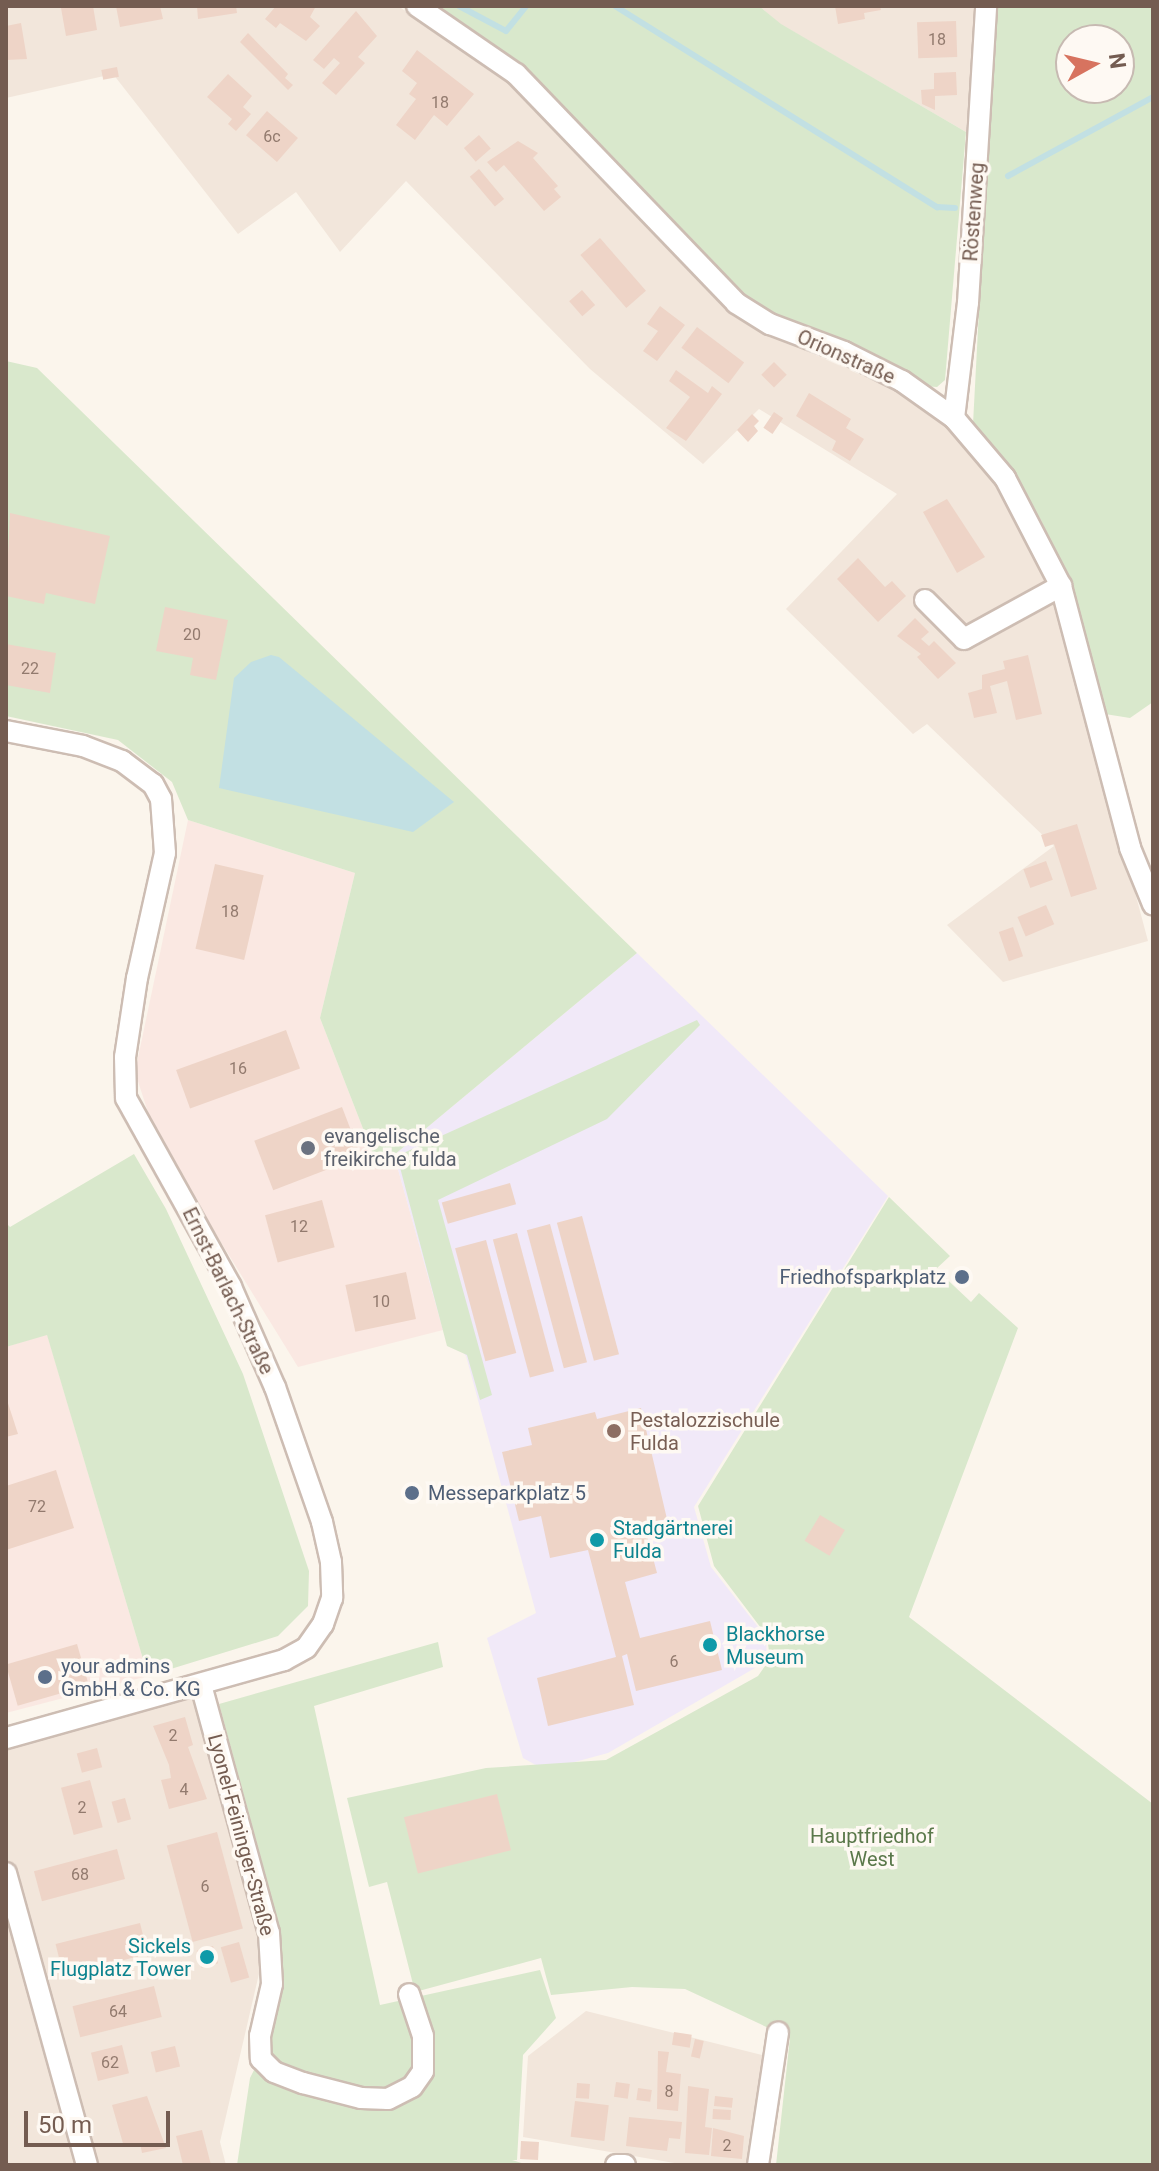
<!DOCTYPE html>
<html>
<head>
<meta charset="utf-8">
<style>
  body { margin:0 }
  #map { position:relative; width:1159px; height:2171px; overflow:hidden; background:#fbf5ec; font-family:Roboto,sans-serif }
  div>[style] { position:absolute }
  .residential>* { inset:0; background:#f2e6db }
  .commercial>* { inset:0; background:#fae8e2 }
  .education>* { inset:0; background:#f1e9f8 }
  .green>* { inset:0; background:#d9e8cc }
  .water>* { inset:0; background:#c2e0e3 }
  .stream>* { height:6px; margin:-3px; padding:0 3px; transform-origin:3px; border-radius:3px; background:#c2e0e3 }
  .building>* { inset:0; background:#eed4c7; transform-origin:0 0 }
  .roads { filter:drop-shadow(2px 0 #cdbdb3) drop-shadow(-2px 0 #cdbdb3) drop-shadow(0 2px #cdbdb3) drop-shadow(0 -2px #cdbdb3) }
  .street>* { height:20px; margin:-10px; padding:0 10px; transform-origin:10px; border-radius:10px; background:#fff }
  .dots>* { width:22px; height:22px; translate:-50% -50%; box-sizing:border-box; border:4px solid #fef9f3; border-radius:50% }
  span { translate:-50% -50%; white-space:nowrap; text-align:center; line-height:1.15; -webkit-text-stroke:7px #fef9f3; paint-order:stroke }
  .number-label { font-size:16px; color:#927a6e }
  .number-label span { -webkit-text-stroke-width:0 }
  .street-label { font-size:20px; color:#745c51 }
  .worship-label { font-size:20px; color:#5b616d }
  .left { translate:0 -50%; text-align:left }
  .service-label { font-size:20px; color:#4e5e75 }
  .right { translate:-100% -50%; text-align:right }
  .education-label { font-size:20px; color:#785e54 }
  .culture-label { font-size:20px; color:#0d838f }
  .park-label { font-size:20px; color:#5a784a }
  .frame { position:absolute; inset:0; border:8px solid #745c51; pointer-events:none }
  .north { position:absolute; left:1055px; top:24px; width:80px; height:80px; box-sizing:border-box; background:#fef9f3; border:2px solid #c7bab2; border-radius:50%; rotate:82deg; font-size:22px; font-weight:700; line-height:32px; text-align:center; color:#745c51 }
  .north::after { content:''; display:block; margin:auto; width:28px; height:36px; background:#d7735f; clip-path:polygon(50% 0,100% 100%,50% 72%,0 100%) }
  .scale { position:absolute; left:24px; top:2111px; width:146px; height:36px; box-sizing:border-box; border:4px solid #745c51; border-top:0; padding-left:10px; font-size:24px; line-height:28px; white-space:nowrap; color:#745c51; -webkit-text-stroke:6px #fef9f3; paint-order:stroke }
</style>
</head>
<body>
<div id="map">
  <div class="residential">
    <i style="clip-path:polygon(6px 6px,398px 6px,510px 82px,709px 288px,871px 370px,949px 425px,999px 482px,1054px 589px,1148px 941px,1003px 982px,947px 925px,1054px 846px,927px 724px,913px 734px,786px 609px,897px 494px,759px 409px,703px 464px,590px 369px,406px 181px,340px 252px,296px 192px,238px 234px,113px 74px,6px 98px)"></i>
    <i style="clip-path:polygon(759px 6px,978px 6px,966px 132px,780px 24px)"></i>
    <i style="clip-path:polygon(194px 1696px,264px 1952px,220px 2142px,226px 2165px,6px 2165px,6px 1747px)"></i>
    <i style="clip-path:polygon(586px 2011px,766px 2056px,752px 2165px,686px 2165px,523px 2137px,528px 2056px)"></i>
  </div>
  <div class="commercial">
    <i style="clip-path:polygon(188px 820px,355px 873px,320px 1018px,376px 1162px,394px 1155px,443px 1330px,298px 1367px,156px 1137px,135px 1072px)"></i>
    <i style="clip-path:polygon(47px 1334px,148px 1676px,6px 1713px,6px 1347px)"></i>
  </div>
  <div class="education">
    <i style="clip-path:polygon(637px 953px,888px 1196px,694px 1507px,711px 1567px,766px 1637px,767px 1661px,608px 1753px,545px 1770px,523px 1758px,487px 1638px,536px 1613px,466px 1356px,443px 1330px,394px 1155px)"></i>
  </div>
  <div class="green">
    <i style="clip-path:polygon(436px 6px,759px 6px,781px 24px,966px 132px,945px 380px,937px 387px,924px 386px,743px 298px,507px 54px)"></i>
    <i style="clip-path:polygon(evenodd,995px 6px,1153px 6px,1153px 702px,1130px 718px,1105px 714px,1063px 568px,1041px 520px,973px 424px,995px 6px,1071px 40px,1119px 40px,1119px 88px,1071px 88px,1071px 40px)"></i>
    <i style="clip-path:polygon(6px 361px,37px 368px,637px 953px,394px 1155px,376px 1162px,320px 1018px,355px 873px,188px 820px,172px 782px,118px 740px,6px 716px)"></i>
    <i style="clip-path:polygon(697px 1020px,700px 1025px,607px 1119px,438px 1200px,492px 1395px,480px 1400px,467px 1355px,447px 1346px,397px 1156px)"></i>
    <i style="clip-path:polygon(134px 1154px,166px 1209px,243px 1374px,309px 1571px,308px 1606px,278px 1636px,148px 1676px,47px 1335px,6px 1347px,6px 1223px,10px 1227px)"></i>
    <i style="clip-path:polygon(889px 1197px,950px 1256px,936px 1269px,971px 1302px,979px 1293px,1018px 1328px,909px 1617px,1153px 1804px,1153px 2165px,776px 2165px,790px 2038px,685px 1989px,632px 1987px,551px 1995px,541px 1958px,415px 1992px,387px 1882px,369px 1887px,347px 1798px,486px 1768px,606px 1760px,758px 1676px,770px 1659px,767px 1636px,714px 1566px,698px 1506px)"></i>
    <i style="clip-path:polygon(438px 1642px,443px 1667px,314px 1706px,380px 2005px,540px 1970px,556px 2018px,523px 2055px,517px 2160px,512px 2160px,528px 2165px,237px 2165px,250px 2078px,270px 2038px,283px 1967px,269px 1888px,219px 1704px)"></i>
  </div>
  <div class="water">
    <i style="clip-path:polygon(271px 655px,279px 657px,454px 802px,413px 832px,219px 788px,234px 678px,251px 662px)"></i>
  </div>
  <div class="stream">
    <i style="left:459px;top:6px;width:53px;rotate:28deg"></i>
    <i style="left:506px;top:31px;width:32px;rotate:-51deg"></i>
    <i style="left:615px;top:6px;width:380px;rotate:32deg"></i>
    <i style="left:937px;top:207px;width:18px;rotate:3deg"></i>
    <i style="left:1008px;top:176px;width:165px;rotate:-28.6deg"></i>
  </div>
  <div class="building">
    <i style="clip-path:polygon(71px 6px,93px 6px,97px 30px,66px 36px,61px 8px)"></i>
    <i style="clip-path:polygon(116px 6px,160px 6px,163px 19px,120px 27px)"></i>
    <i style="clip-path:polygon(197px 6px,236px 6px,237px 13px,198px 19px)"></i>
    <i style="clip-path:polygon(276px 6px,316px 6px,310px 17px,320px 26px,306px 41px,280px 23px,276px 28px,265px 19px)"></i>
    <i style="clip-path:polygon(835px 6px,880px 6px,881px 10px,864px 13px,865px 19px,838px 24px)"></i>
    <i style="clip-path:polygon(356px 11px,377px 36px,358px 57px,365px 63px,336px 95px,322px 83px,340px 63px,334px 58px,324px 69px,313px 60px)"></i>
    <i style="left:956px;top:21px;width:36px;height:39px;rotate:88deg"></i>
    <i style="clip-path:polygon(21px 23px,27px 59px,6px 60px,6px 26px)"></i>
    <i style="clip-path:polygon(248px 33px,288px 74px,285px 78px,293px 85px,288px 90px,240px 42px)"></i>
    <i style="clip-path:polygon(417px 50px,474px 94px,447px 126px,434px 115px,415px 140px,396px 125px,416px 99px,409px 94px,417px 83px,402px 71px)"></i>
    <i style="left:117px;top:67px;width:10px;height:16px;rotate:79deg"></i>
    <i style="clip-path:polygon(956px 72px,957px 95px,935px 96px,935px 110px,922px 104px,921px 90px,934px 89px,934px 73px)"></i>
    <i style="clip-path:polygon(228px 74px,252px 96px,243px 107px,251px 114px,236px 131px,228px 124px,232px 119px,207px 97px)"></i>
    <i style="left:267px;top:111px;width:41px;height:32px;rotate:41deg"></i>
    <i style="left:479px;top:135px;width:18px;height:20px;rotate:49deg"></i>
    <i style="clip-path:polygon(518px 141px,538px 153px,533px 158px,558px 186px,554px 189px,561px 197px,544px 211px,504px 165px,496px 172px,487px 162px)"></i>
    <i style="left:479px;top:169px;width:39px;height:12px;rotate:50deg"></i>
    <i style="left:600px;top:238px;width:70px;height:26px;rotate:49deg"></i>
    <i style="left:582px;top:290px;width:20px;height:17px;rotate:49deg"></i>
    <i style="clip-path:polygon(660px 306px,685px 325px,657px 361px,643px 351px,658px 331px,647px 324px)"></i>
    <i style="left:697px;top:327px;width:59px;height:26px;rotate:37deg"></i>
    <i style="left:774px;top:362px;width:18px;height:18px;rotate:45deg"></i>
    <i style="clip-path:polygon(676px 370px,708px 393px,712px 386px,722px 394px,686px 441px,666px 428px,690px 397px,669px 381px)"></i>
    <i style="clip-path:polygon(809px 393px,851px 419px,846px 428px,864px 439px,850px 461px,832px 450px,836px 441px,796px 416px)"></i>
    <i style="left:774px;top:412px;width:11px;height:19px;rotate:34deg"></i>
    <i style="clip-path:polygon(752px 414px,759px 421px,754px 426px,758px 431px,748px 442px,737px 430px)"></i>
    <i style="clip-path:polygon(947px 499px,985px 557px,957px 573px,923px 512px)"></i>
    <i style="clip-path:polygon(10px 513px,110px 536px,95px 604px,46px 593px,44px 604px,6px 596px)"></i>
    <i style="clip-path:polygon(858px 558px,885px 587px,892px 581px,906px 596px,878px 622px,837px 579px)"></i>
    <i style="clip-path:polygon(165px 607px,228px 620px,216px 680px,190px 675px,193px 658px,156px 651px)"></i>
    <i style="clip-path:polygon(915px 618px,929px 632px,921px 639px,929px 646px,934px 641px,956px 663px,938px 679px,917px 657px,921px 654px,897px 636px)"></i>
    <i style="clip-path:polygon(6px 644px,56px 653px,50px 693px,6px 685px)"></i>
    <i style="clip-path:polygon(1028px 655px,1042px 714px,1016px 720px,1007px 681px,990px 686px,997px 713px,974px 718px,968px 693px,982px 689px,982px 675px,1005px 669px,1003px 661px)"></i>
    <i style="clip-path:polygon(1077px 824px,1097px 889px,1071px 897px,1054px 844px,1045px 847px,1041px 835px)"></i>
    <i style="left:1046px;top:861px;width:20px;height:24px;rotate:70deg"></i>
    <i style="left:215px;top:864px;width:50px;height:87px;rotate:13deg"></i>
    <i style="left:1046px;top:905px;width:21px;height:31px;rotate:67deg"></i>
    <i style="left:1013px;top:927px;width:31px;height:15px;rotate:71deg"></i>
    <i style="left:286px;top:1030px;width:41px;height:117px;rotate:70deg"></i>
    <i style="left:342px;top:1107px;width:53px;height:94px;rotate:69deg"></i>
    <i style="left:510px;top:1183px;width:22px;height:71px;rotate:74deg"></i>
    <i style="left:322px;top:1200px;width:49px;height:59px;rotate:75deg"></i>
    <i style="left:582px;top:1216px;width:143px;height:26px;rotate:75deg"></i>
    <i style="left:550px;top:1224px;width:143px;height:24px;rotate:75deg"></i>
    <i style="left:517px;top:1233px;width:143px;height:25px;rotate:75deg"></i>
    <i style="left:486px;top:1240px;width:117px;height:32px;rotate:75deg"></i>
    <i style="left:406px;top:1272px;width:48px;height:62px;rotate:78deg"></i>
    <i style="clip-path:polygon(6px 1397px,18px 1434px,6px 1437px)"></i>
    <i style="clip-path:polygon(641px 1408px,667px 1519px,644px 1524px,657px 1573px,625px 1582px,640px 1638px,710px 1621px,722px 1670px,636px 1691px,627px 1654px,622px 1656px,634px 1705px,548px 1726px,537px 1678px,616px 1657px,588px 1550px,550px 1558px,541px 1516px,519px 1521px,502px 1452px,532px 1445px,528px 1428px,595px 1412px,597px 1419px)"></i>
    <i style="clip-path:polygon(56px 1470px,74px 1528px,6px 1550px,6px 1486px)"></i>
    <i style="left:820px;top:1515px;width:29px;height:30px;rotate:31deg"></i>
    <i style="left:77px;top:1644px;width:43px;height:74px;rotate:74deg"></i>
    <i style="clip-path:polygon(185px 1717px,193px 1745px,188px 1747px,207px 1799px,169px 1809px,161px 1780px,171px 1778px,169px 1765px,153px 1726px)"></i>
    <i style="left:97px;top:1748px;width:20px;height:21px;rotate:75deg"></i>
    <i style="left:90px;top:1780px;width:49px;height:30px;rotate:75deg"></i>
    <i style="left:497px;top:1794px;width:58px;height:96px;rotate:76deg"></i>
    <i style="left:125px;top:1798px;width:22px;height:14px;rotate:74deg"></i>
    <i style="left:217px;top:1832px;width:100px;height:52px;rotate:75deg"></i>
    <i style="left:117px;top:1849px;width:31px;height:86px;rotate:75deg"></i>
    <i style="left:140px;top:1923px;width:32px;height:87px;rotate:76deg"></i>
    <i style="left:239px;top:1942px;width:37px;height:19px;rotate:74deg"></i>
    <i style="left:213px;top:1946px;width:18px;height:17px;rotate:74deg"></i>
    <i style="left:154px;top:1986px;width:32px;height:84px;rotate:76deg"></i>
    <i style="left:674px;top:2032px;width:18px;height:13px;rotate:9deg"></i>
    <i style="left:695px;top:2039px;width:9px;height:18px;rotate:13deg"></i>
    <i style="left:122px;top:2045px;width:29px;height:32px;rotate:76deg"></i>
    <i style="left:175px;top:2046px;width:21px;height:25px;rotate:76deg"></i>
    <i style="clip-path:polygon(658px 2051px,669px 2052px,666px 2072px,681px 2074px,678px 2111px,657px 2109px)"></i>
    <i style="left:616px;top:2082px;width:14px;height:15px;rotate:8deg"></i>
    <i style="left:577px;top:2083px;width:13px;height:15px;rotate:4deg"></i>
    <i style="clip-path:polygon(688px 2086px,709px 2089px,705px 2127px,712px 2128px,709px 2155px,685px 2153px)"></i>
    <i style="left:638px;top:2088px;width:14px;height:12px;rotate:8deg"></i>
    <i style="clip-path:polygon(147px 2096px,166px 2148px,142px 2153px,140px 2143px,124px 2147px,112px 2105px)"></i>
    <i style="left:715px;top:2096px;width:18px;height:10px;rotate:6deg"></i>
    <i style="left:575px;top:2101px;width:34px;height:36px;rotate:7deg"></i>
    <i style="left:713px;top:2109px;width:18px;height:10px;rotate:3deg"></i>
    <i style="clip-path:polygon(629px 2117px,682px 2122px,680px 2139px,669px 2138px,667px 2151px,626px 2146px)"></i>
    <i style="clip-path:polygon(713px 2128px,744px 2136px,742px 2159px,711px 2156px)"></i>
    <i style="clip-path:polygon(202px 2130px,211px 2165px,183px 2165px,176px 2136px)"></i>
    <i style="left:521px;top:2141px;width:18px;height:18px;rotate:3deg"></i>
  </div>
  <div class="roads">
    <div class="street">
      <i style="left:417px;top:6px;width:120px;rotate:34.5deg"></i>
      <i style="left:516px;top:74px;width:318px;rotate:46.1deg"></i>
      <i style="left:736px;top:303px;width:40px;rotate:32deg"></i>
      <i style="left:770px;top:324px;width:79px;rotate:20.7deg"></i>
      <i style="left:844px;top:352px;width:65px;rotate:26.6deg"></i>
      <i style="left:902px;top:381px;width:64px;rotate:35.4deg"></i>
      <i style="left:954px;top:418px;width:79px;rotate:49.6deg"></i>
      <i style="left:1005px;top:478px;width:122px;rotate:62.6deg"></i>
      <i style="left:1061px;top:586px;width:271px;rotate:75.2deg"></i>
      <i style="left:1130px;top:848px;width:61px;rotate:67.7deg"></i>
      <i style="left:954px;top:418px;width:116px;rotate:-83.1deg"></i>
      <i style="left:968px;top:303px;width:298px;rotate:-86.5deg"></i>
      <i style="left:925px;top:600px;width:55px;rotate:45deg"></i>
      <i style="left:964px;top:639px;width:111px;rotate:-28.7deg"></i>
      <i style="left:6px;top:731px;width:78px;rotate:11deg"></i>
      <i style="left:83px;top:746px;width:42px;rotate:21deg"></i>
      <i style="left:122px;top:761px;width:39px;rotate:37deg"></i>
      <i style="left:153px;top:784px;width:17px;rotate:62deg"></i>
      <i style="left:161px;top:799px;width:54px;rotate:85.8deg"></i>
      <i style="left:165px;top:853px;width:128px;rotate:102.6deg"></i>
      <i style="left:137px;top:978px;width:80px;rotate:98.6deg"></i>
      <i style="left:125px;top:1057px;width:41px;rotate:88.6deg"></i>
      <i style="left:126px;top:1098px;width:216px;rotate:60.9deg"></i>
      <i style="left:231px;top:1287px;width:109px;rotate:66.3deg"></i>
      <i style="left:275px;top:1387px;width:143px;rotate:70.8deg"></i>
      <i style="left:322px;top:1522px;width:41px;rotate:77.3deg"></i>
      <i style="left:331px;top:1562px;width:36px;rotate:88deg"></i>
      <i style="left:332px;top:1598px;width:28px;rotate:109deg"></i>
      <i style="left:323px;top:1624px;width:29px;rotate:125deg"></i>
      <i style="left:306px;top:1648px;width:25px;rotate:151deg"></i>
      <i style="left:284px;top:1660px;width:289px;rotate:164.3deg"></i>
      <i style="left:201px;top:1685px;width:257px;rotate:74.7deg"></i>
      <i style="left:269px;top:1933px;width:51px;rotate:86.6deg"></i>
      <i style="left:272px;top:1984px;width:53px;rotate:103deg"></i>
      <i style="left:260px;top:2036px;width:23px;rotate:88deg"></i>
      <i style="left:261px;top:2059px;width:18px;rotate:45deg"></i>
      <i style="left:274px;top:2072px;width:31px;rotate:21deg"></i>
      <i style="left:303px;top:2083px;width:60px;rotate:14.5deg"></i>
      <i style="left:361px;top:2098px;width:27px;rotate:2deg"></i>
      <i style="left:388px;top:2099px;width:27px;rotate:-27deg"></i>
      <i style="left:412px;top:2087px;width:19px;rotate:-55deg"></i>
      <i style="left:423px;top:2071px;width:35px;rotate:-90deg"></i>
      <i style="left:423px;top:2036px;width:44px;rotate:-108.4deg"></i>
      <i style="left:6px;top:1873px;width:303px;rotate:74.5deg"></i>
      <i style="left:616px;top:2165px;width:9px"></i>
      <i style="left:758px;top:2165px;width:134px;rotate:-81.4deg"></i>
    </div>
  </div>
  <div class="dots">
    <i style="left:308px;top:1148px;background:#6b7280"></i>
    <i style="left:962px;top:1277px;background:#5c6f8a"></i>
    <i style="left:614px;top:1431px;background:#8d6e63"></i>
    <i style="left:412px;top:1493px;background:#5c6f8a"></i>
    <i style="left:597px;top:1540px;background:#0f9aa8"></i>
    <i style="left:710px;top:1645px;background:#0f9aa8"></i>
    <i style="left:45px;top:1677px;background:#5c6f8a"></i>
    <i style="left:207px;top:1957px;background:#0f9aa8"></i>
  </div>
  <div class="number-label">
    <span style="left:937px;top:40px">18</span>
    <span style="left:440px;top:103px">18</span>
    <span style="left:272px;top:137px">6c</span>
    <span style="left:192px;top:635px">20</span>
    <span style="left:30px;top:669px">22</span>
    <span style="left:230px;top:912px">18</span>
    <span style="left:238px;top:1069px">16</span>
    <span style="left:299px;top:1227px">12</span>
    <span style="left:381px;top:1302px">10</span>
    <span style="left:37px;top:1507px">72</span>
    <span style="left:674px;top:1662px">6</span>
    <span style="left:173px;top:1736px">2</span>
    <span style="left:184px;top:1790px">4</span>
    <span style="left:82px;top:1808px">2</span>
    <span style="left:80px;top:1875px">68</span>
    <span style="left:205px;top:1887px">6</span>
    <span style="left:118px;top:2012px">64</span>
    <span style="left:110px;top:2063px">62</span>
    <span style="left:669px;top:2092px">8</span>
    <span style="left:727px;top:2146px">2</span>
  </div>
  <div class="street-label">
    <span style="left:974px;top:212px;rotate:-86deg">Röstenweg</span>
    <span style="left:846px;top:357px;rotate:24deg">Orionstraße</span>
    <span style="left:228px;top:1291px;rotate:64deg">Ernst-Barlach-Straße</span>
    <span style="left:241px;top:1835px;rotate:75deg">Lyonel-Feininger-Straße</span>
  </div>
  <div class="worship-label">
    <span class="left" style="left:324px;top:1148px">evangelische<br>freikirche fulda</span>
  </div>
  <div class="service-label">
    <span class="right" style="left:946px;top:1277px">Friedhofsparkplatz</span>
    <span class="left" style="left:428px;top:1493px">Messeparkplatz 5</span>
    <span class="left" style="left:61px;top:1678px">your admins<br>GmbH &amp; Co. KG</span>
  </div>
  <div class="education-label">
    <span class="left" style="left:630px;top:1432px">Pestalozzischule<br>Fulda</span>
  </div>
  <div class="culture-label">
    <span class="left" style="left:613px;top:1540px">Stadgärtnerei<br>Fulda</span>
    <span class="left" style="left:726px;top:1646px">Blackhorse<br>Museum</span>
    <span class="right" style="left:191px;top:1958px">Sickels<br>Flugplatz Tower</span>
  </div>
  <div class="park-label">
    <span style="left:872px;top:1848px">Hauptfriedhof<br>West</span>
  </div>
  <div class="frame"></div>
  <div class="north">N</div>
  <div class="scale">50 m</div>
</div>
</body>
</html>
